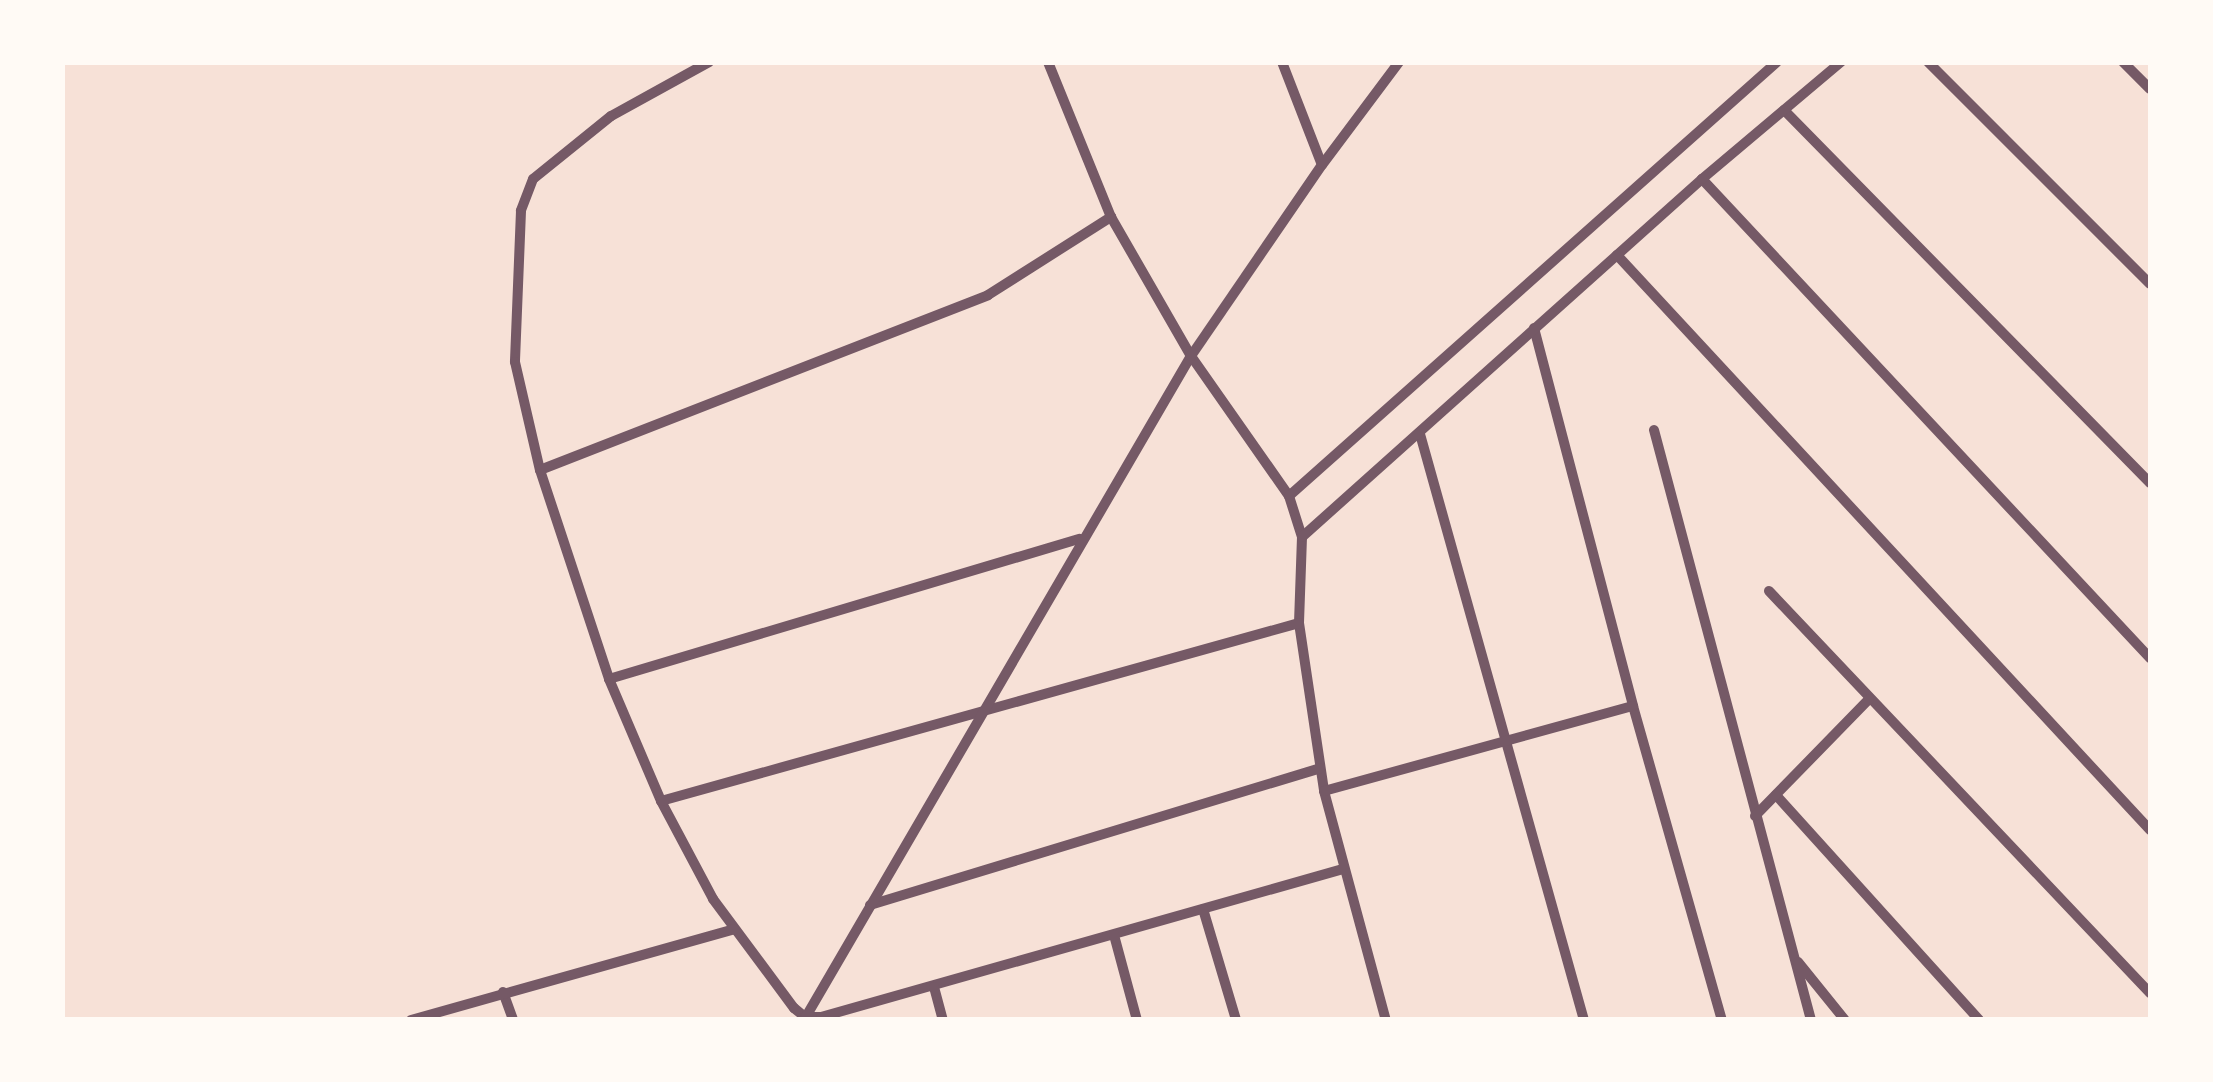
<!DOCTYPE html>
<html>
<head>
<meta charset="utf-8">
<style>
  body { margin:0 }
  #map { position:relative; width:2213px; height:1082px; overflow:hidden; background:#f7e1d7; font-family:"Playfair Display",serif }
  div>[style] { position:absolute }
  .minor>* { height:10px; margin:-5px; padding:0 5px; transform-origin:5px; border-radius:5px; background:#755966 }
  span { translate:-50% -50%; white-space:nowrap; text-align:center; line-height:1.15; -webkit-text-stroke:8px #fffaf5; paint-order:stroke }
  .frame { position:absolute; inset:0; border:65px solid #fffaf5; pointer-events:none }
</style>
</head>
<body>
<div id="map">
  <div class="minor">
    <i style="left:709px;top:62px;width:112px;rotate:151.1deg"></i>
    <i style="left:611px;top:116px;width:100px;rotate:141.1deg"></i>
    <i style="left:533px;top:179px;width:34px;rotate:111deg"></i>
    <i style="left:521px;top:211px;width:151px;rotate:92.3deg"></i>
    <i style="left:515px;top:362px;width:111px;rotate:77deg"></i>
    <i style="left:540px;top:470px;width:220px;rotate:71.7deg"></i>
    <i style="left:609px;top:679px;width:133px;rotate:66.9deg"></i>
    <i style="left:661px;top:801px;width:111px;rotate:62deg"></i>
    <i style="left:713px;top:899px;width:136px;rotate:53.4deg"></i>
    <i style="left:794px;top:1008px;width:14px;rotate:39deg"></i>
    <i style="left:805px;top:1017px;width:16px"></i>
    <i style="left:821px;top:1017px;width:543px;rotate:-15.83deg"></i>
    <i style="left:1048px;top:62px;width:167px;rotate:67.9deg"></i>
    <i style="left:1111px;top:217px;width:160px;rotate:60.1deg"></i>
    <i style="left:1191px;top:356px;width:171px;rotate:55deg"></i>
    <i style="left:1289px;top:496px;width:43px;rotate:72.4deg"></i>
    <i style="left:1302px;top:537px;width:86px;rotate:92deg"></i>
    <i style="left:1299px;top:623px;width:170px;rotate:81.5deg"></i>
    <i style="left:1324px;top:791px;width:237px;rotate:74.9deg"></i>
    <i style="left:1282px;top:62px;width:110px;rotate:68.8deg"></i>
    <i style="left:1928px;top:62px;width:314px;rotate:45deg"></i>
    <i style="left:2123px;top:62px;width:38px;rotate:45deg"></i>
    <i style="left:1784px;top:110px;width:523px;rotate:45.54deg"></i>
    <i style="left:1702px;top:179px;width:656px;rotate:46.92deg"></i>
    <i style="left:1617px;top:255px;width:784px;rotate:47.17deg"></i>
    <i style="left:1534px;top:328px;width:391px;rotate:75.3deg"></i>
    <i style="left:1633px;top:706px;width:326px;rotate:74.2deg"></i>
    <i style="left:1654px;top:430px;width:611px;rotate:75.1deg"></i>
    <i style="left:1420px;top:434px;width:609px;rotate:74.37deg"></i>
    <i style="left:540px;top:470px;width:481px;rotate:-21.3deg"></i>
    <i style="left:988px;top:295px;width:146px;rotate:-32.4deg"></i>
    <i style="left:1289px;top:496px;width:653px;rotate:-41.65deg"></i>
    <i style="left:1302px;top:537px;width:537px;rotate:-41.83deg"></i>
    <i style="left:1702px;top:179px;width:182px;rotate:-40.1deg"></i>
    <i style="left:1769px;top:591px;width:554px;rotate:46.54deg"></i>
    <i style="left:609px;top:679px;width:491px;rotate:-16.6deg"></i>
    <i style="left:1324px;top:791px;width:320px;rotate:-15.4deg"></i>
    <i style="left:1776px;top:795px;width:303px;rotate:47.9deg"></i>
    <i style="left:661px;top:801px;width:662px;rotate:-15.59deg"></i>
    <i style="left:1755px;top:816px;width:163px;rotate:-45.7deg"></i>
    <i style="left:870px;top:905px;width:470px;rotate:-16.9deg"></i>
    <i style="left:1203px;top:909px;width:116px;rotate:73.4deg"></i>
    <i style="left:1114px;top:935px;width:88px;rotate:74.9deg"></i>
    <i style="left:1798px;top:962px;width:75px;rotate:51deg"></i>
    <i style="left:934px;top:987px;width:34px;rotate:75deg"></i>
    <i style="left:503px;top:992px;width:30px;rotate:70deg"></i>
    <i style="left:411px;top:1020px;width:336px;rotate:-15.7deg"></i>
    <i style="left:804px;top:1020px;width:769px;rotate:-59.77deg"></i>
    <i style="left:1191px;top:356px;width:232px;rotate:-55.6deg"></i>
    <i style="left:1322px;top:165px;width:129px;rotate:-53.2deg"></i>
  </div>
  <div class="frame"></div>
</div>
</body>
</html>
